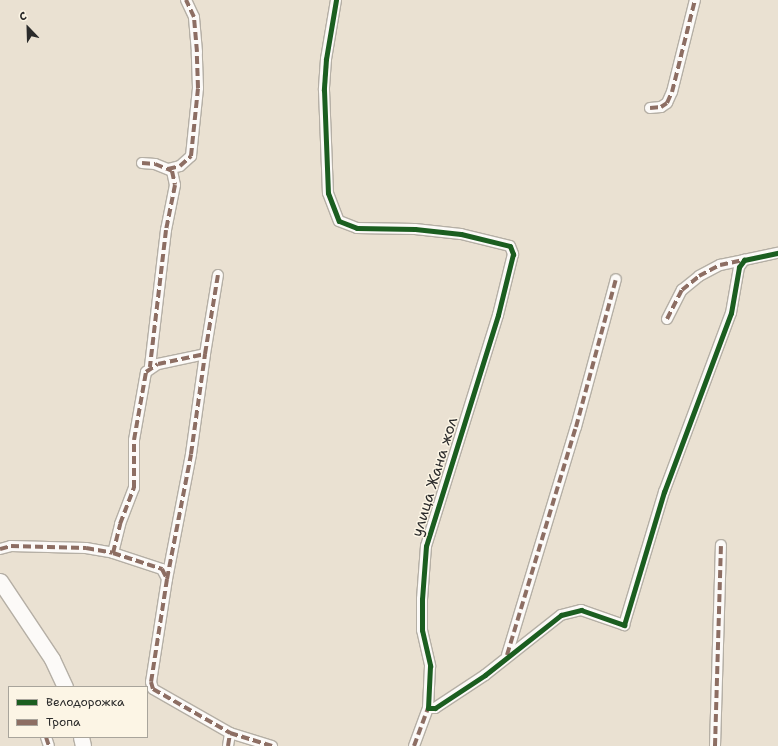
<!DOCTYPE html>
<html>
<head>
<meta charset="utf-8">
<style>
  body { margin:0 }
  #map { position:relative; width:778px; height:746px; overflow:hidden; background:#eae1d2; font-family:"Shantell Sans",sans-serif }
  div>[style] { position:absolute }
  .roads { filter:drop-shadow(1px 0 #b5afa5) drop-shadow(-1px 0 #b5afa5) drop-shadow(0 1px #b5afa5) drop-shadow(0 -1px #b5afa5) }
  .street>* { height:10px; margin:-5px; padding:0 5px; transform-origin:5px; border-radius:5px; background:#fcfaf8 }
  .secondary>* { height:15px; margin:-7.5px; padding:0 7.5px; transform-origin:7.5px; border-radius:7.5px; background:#fcfaf8 }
  .quiet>* { height:4px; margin-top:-2px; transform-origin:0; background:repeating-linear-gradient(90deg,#8d6e63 0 8px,transparent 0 12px) }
  .cycleway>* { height:5px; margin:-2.5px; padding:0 2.5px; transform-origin:2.5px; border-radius:2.5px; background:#1b5e20 }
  span { translate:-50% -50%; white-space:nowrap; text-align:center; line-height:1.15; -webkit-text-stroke:3px #fcf5e5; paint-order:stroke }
  .street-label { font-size:15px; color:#2b2b2b }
  .legend { position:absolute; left:8px; top:686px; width:140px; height:52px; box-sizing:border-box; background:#fcf5e5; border:1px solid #a8a49b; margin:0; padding:5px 7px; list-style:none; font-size:12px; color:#2b2b2b }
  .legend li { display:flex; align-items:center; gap:8px; height:20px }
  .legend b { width:20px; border:1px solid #a8a49b }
  .north { position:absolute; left:8px; top:8px; width:40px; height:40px; -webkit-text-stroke:3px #fcf5e5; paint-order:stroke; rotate:337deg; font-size:11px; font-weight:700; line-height:16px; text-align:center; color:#2b2b2b }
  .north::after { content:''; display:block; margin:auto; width:14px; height:18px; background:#2b2b2b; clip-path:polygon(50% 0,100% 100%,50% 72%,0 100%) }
</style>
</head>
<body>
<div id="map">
  <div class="roads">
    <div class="street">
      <i style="left:336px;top:0;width:60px;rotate:99.6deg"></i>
      <i style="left:326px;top:59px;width:31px;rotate:94deg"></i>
      <i style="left:324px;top:90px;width:103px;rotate:87.8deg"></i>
      <i style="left:328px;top:193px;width:30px;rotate:69deg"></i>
      <i style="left:339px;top:221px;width:19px;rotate:21deg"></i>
      <i style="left:357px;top:228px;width:58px;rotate:1deg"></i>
      <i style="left:415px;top:229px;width:46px;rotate:6.2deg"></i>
      <i style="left:461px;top:234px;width:50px;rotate:13.8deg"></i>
      <i style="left:510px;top:246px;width:9px;rotate:69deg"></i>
      <i style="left:513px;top:254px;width:63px;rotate:103.8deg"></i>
      <i style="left:498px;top:315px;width:242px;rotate:107.3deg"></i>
      <i style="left:426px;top:546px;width:53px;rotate:94.3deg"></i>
      <i style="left:422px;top:599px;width:31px;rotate:90deg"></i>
      <i style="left:422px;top:630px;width:37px;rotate:77deg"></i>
      <i style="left:430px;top:666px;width:42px;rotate:92.7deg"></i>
      <i style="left:428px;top:708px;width:7px"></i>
      <i style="left:435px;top:708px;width:60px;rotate:-33.4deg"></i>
      <i style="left:485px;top:675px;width:97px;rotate:-38.3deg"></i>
      <i style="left:561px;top:615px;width:21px;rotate:-14deg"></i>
      <i style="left:581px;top:610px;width:46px;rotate:19.2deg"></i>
      <i style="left:624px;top:625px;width:139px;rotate:-73.3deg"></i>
      <i style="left:664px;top:492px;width:191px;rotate:-69.5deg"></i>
      <i style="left:731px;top:313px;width:47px;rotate:-80.1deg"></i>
      <i style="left:739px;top:267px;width:9px;rotate:-54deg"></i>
      <i style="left:744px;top:260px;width:35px;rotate:-12deg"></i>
      <i style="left:650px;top:108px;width:11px;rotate:-5deg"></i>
      <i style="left:661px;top:107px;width:7px;rotate:-34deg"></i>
      <i style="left:667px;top:103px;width:12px;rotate:-66deg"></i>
      <i style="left:672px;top:92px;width:95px;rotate:-76deg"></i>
      <i style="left:142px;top:163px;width:13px;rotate:4deg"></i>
      <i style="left:155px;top:164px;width:18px;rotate:22deg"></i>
      <i style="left:172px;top:171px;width:14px;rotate:78deg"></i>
      <i style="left:175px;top:185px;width:46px;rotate:101.3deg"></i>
      <i style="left:166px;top:230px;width:138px;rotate:96.7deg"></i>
      <i style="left:168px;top:169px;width:12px;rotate:-14deg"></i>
      <i style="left:180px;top:166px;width:15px;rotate:-42deg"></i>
      <i style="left:191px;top:156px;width:68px;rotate:-84.1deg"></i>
      <i style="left:198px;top:88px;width:36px;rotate:-92deg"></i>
      <i style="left:197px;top:52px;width:35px;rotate:-95deg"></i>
      <i style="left:194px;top:17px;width:19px;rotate:-115deg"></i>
      <i style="left:667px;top:319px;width:33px;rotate:-63deg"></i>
      <i style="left:682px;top:290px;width:22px;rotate:-39deg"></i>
      <i style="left:699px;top:276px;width:24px;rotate:-28deg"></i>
      <i style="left:720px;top:265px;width:25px;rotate:-12deg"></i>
      <i style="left:0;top:549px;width:11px;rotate:-15deg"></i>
      <i style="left:11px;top:546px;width:75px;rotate:1.5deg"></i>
      <i style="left:86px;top:548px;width:27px;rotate:10deg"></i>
      <i style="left:113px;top:553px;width:52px;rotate:18.1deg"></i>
      <i style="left:162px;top:569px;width:11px;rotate:63deg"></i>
      <i style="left:167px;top:579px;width:104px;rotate:98.8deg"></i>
      <i style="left:151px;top:682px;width:7px;rotate:74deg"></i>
      <i style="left:153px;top:689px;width:89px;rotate:29.7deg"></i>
      <i style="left:230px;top:733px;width:44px;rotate:17.2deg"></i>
      <i style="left:113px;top:553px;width:30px;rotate:-76deg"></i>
      <i style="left:120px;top:524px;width:39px;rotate:-69deg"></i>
      <i style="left:134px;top:488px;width:48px;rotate:-90deg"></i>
      <i style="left:134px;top:440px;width:69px;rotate:-80deg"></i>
      <i style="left:146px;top:372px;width:14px;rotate:-34deg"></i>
      <i style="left:158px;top:364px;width:48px;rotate:-12deg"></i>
      <i style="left:205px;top:354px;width:80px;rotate:-80.7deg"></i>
      <i style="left:167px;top:579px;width:127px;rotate:-79.1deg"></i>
      <i style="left:191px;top:454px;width:101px;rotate:-82deg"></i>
      <i style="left:507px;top:655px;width:238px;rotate:-73.2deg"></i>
      <i style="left:576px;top:427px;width:153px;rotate:-74.9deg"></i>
      <i style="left:46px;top:737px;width:9px;rotate:72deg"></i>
      <i style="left:228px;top:746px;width:13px;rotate:-81deg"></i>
      <i style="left:414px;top:746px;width:40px;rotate:-69.8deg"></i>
      <i style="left:715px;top:746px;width:201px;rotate:-88.3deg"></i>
    </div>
    <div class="secondary">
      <i style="left:0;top:581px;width:94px;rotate:56.3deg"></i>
      <i style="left:52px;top:659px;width:31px;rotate:65deg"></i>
      <i style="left:81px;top:737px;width:9px;rotate:77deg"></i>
    </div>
  </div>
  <div class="quiet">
    <i style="left:650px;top:108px;width:11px;rotate:-5deg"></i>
    <i style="left:661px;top:107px;width:7px;rotate:-34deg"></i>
    <i style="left:667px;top:103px;width:12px;rotate:-66deg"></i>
    <i style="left:672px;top:92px;width:95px;rotate:-76deg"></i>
    <i style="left:142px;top:163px;width:13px;rotate:4deg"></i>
    <i style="left:155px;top:164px;width:18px;rotate:22deg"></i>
    <i style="left:172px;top:171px;width:14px;rotate:78deg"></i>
    <i style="left:175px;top:185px;width:46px;rotate:101.3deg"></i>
    <i style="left:166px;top:230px;width:138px;rotate:96.7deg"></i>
    <i style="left:168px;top:169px;width:12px;rotate:-14deg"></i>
    <i style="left:180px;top:166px;width:15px;rotate:-42deg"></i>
    <i style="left:191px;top:156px;width:68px;rotate:-84.1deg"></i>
    <i style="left:198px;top:88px;width:36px;rotate:-92deg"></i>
    <i style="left:197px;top:52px;width:35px;rotate:-95deg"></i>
    <i style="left:194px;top:17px;width:19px;rotate:-115deg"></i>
    <i style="left:667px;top:319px;width:33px;rotate:-63deg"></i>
    <i style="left:682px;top:290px;width:22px;rotate:-39deg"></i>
    <i style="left:699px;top:276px;width:24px;rotate:-28deg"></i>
    <i style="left:720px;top:265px;width:25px;rotate:-12deg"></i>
    <i style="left:0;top:549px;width:11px;rotate:-15deg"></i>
    <i style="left:11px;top:546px;width:75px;rotate:1.5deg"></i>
    <i style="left:86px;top:548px;width:27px;rotate:10deg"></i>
    <i style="left:113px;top:553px;width:52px;rotate:18.1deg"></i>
    <i style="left:162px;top:569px;width:11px;rotate:63deg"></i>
    <i style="left:167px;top:579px;width:104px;rotate:98.8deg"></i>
    <i style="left:151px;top:682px;width:7px;rotate:74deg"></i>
    <i style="left:153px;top:689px;width:89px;rotate:29.7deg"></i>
    <i style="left:230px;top:733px;width:44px;rotate:17.2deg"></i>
    <i style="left:113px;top:553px;width:30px;rotate:-76deg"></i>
    <i style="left:120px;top:524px;width:39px;rotate:-69deg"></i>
    <i style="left:134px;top:488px;width:48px;rotate:-90deg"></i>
    <i style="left:134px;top:440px;width:69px;rotate:-80deg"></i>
    <i style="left:146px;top:372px;width:14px;rotate:-34deg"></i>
    <i style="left:158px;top:364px;width:48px;rotate:-12deg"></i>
    <i style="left:205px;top:354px;width:80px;rotate:-80.7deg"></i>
    <i style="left:167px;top:579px;width:127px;rotate:-79.1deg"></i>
    <i style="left:191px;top:454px;width:101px;rotate:-82deg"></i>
    <i style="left:507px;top:655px;width:238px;rotate:-73.2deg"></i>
    <i style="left:576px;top:427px;width:153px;rotate:-74.9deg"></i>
    <i style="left:46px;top:737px;width:9px;rotate:72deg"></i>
    <i style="left:228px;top:746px;width:13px;rotate:-81deg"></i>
    <i style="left:414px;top:746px;width:40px;rotate:-69.8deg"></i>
    <i style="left:715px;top:746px;width:201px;rotate:-88.3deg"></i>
  </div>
  <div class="cycleway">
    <i style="left:336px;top:0;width:60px;rotate:99.6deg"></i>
    <i style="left:326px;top:59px;width:31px;rotate:94deg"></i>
    <i style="left:324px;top:90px;width:103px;rotate:87.8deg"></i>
    <i style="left:328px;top:193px;width:30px;rotate:69deg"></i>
    <i style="left:339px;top:221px;width:19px;rotate:21deg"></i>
    <i style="left:357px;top:228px;width:58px;rotate:1deg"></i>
    <i style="left:415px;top:229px;width:46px;rotate:6.2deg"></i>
    <i style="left:461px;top:234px;width:50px;rotate:13.8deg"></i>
    <i style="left:510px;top:246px;width:9px;rotate:69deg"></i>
    <i style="left:513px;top:254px;width:63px;rotate:103.8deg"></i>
    <i style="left:498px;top:315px;width:242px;rotate:107.3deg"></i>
    <i style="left:426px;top:546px;width:53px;rotate:94.3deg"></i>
    <i style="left:422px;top:599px;width:31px;rotate:90deg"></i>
    <i style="left:422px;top:630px;width:37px;rotate:77deg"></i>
    <i style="left:430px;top:666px;width:42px;rotate:92.7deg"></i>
    <i style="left:428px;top:708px;width:7px"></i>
    <i style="left:435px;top:708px;width:60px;rotate:-33.4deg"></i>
    <i style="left:485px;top:675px;width:97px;rotate:-38.3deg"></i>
    <i style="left:561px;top:615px;width:21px;rotate:-14deg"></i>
    <i style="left:581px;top:610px;width:46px;rotate:19.2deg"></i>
    <i style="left:624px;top:625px;width:139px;rotate:-73.3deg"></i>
    <i style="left:664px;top:492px;width:191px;rotate:-69.5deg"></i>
    <i style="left:731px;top:313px;width:47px;rotate:-80.1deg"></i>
    <i style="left:739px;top:267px;width:9px;rotate:-54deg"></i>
    <i style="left:744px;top:260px;width:35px;rotate:-12deg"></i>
  </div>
  <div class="street-label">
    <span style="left:435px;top:477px;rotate:-73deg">улица Жана жол</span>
  </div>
  <ul class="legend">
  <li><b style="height:5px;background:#1b5e20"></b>Велодорожка</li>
  <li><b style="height:5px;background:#8d6e63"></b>Тропа</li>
  </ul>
  <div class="north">С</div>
</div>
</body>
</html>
